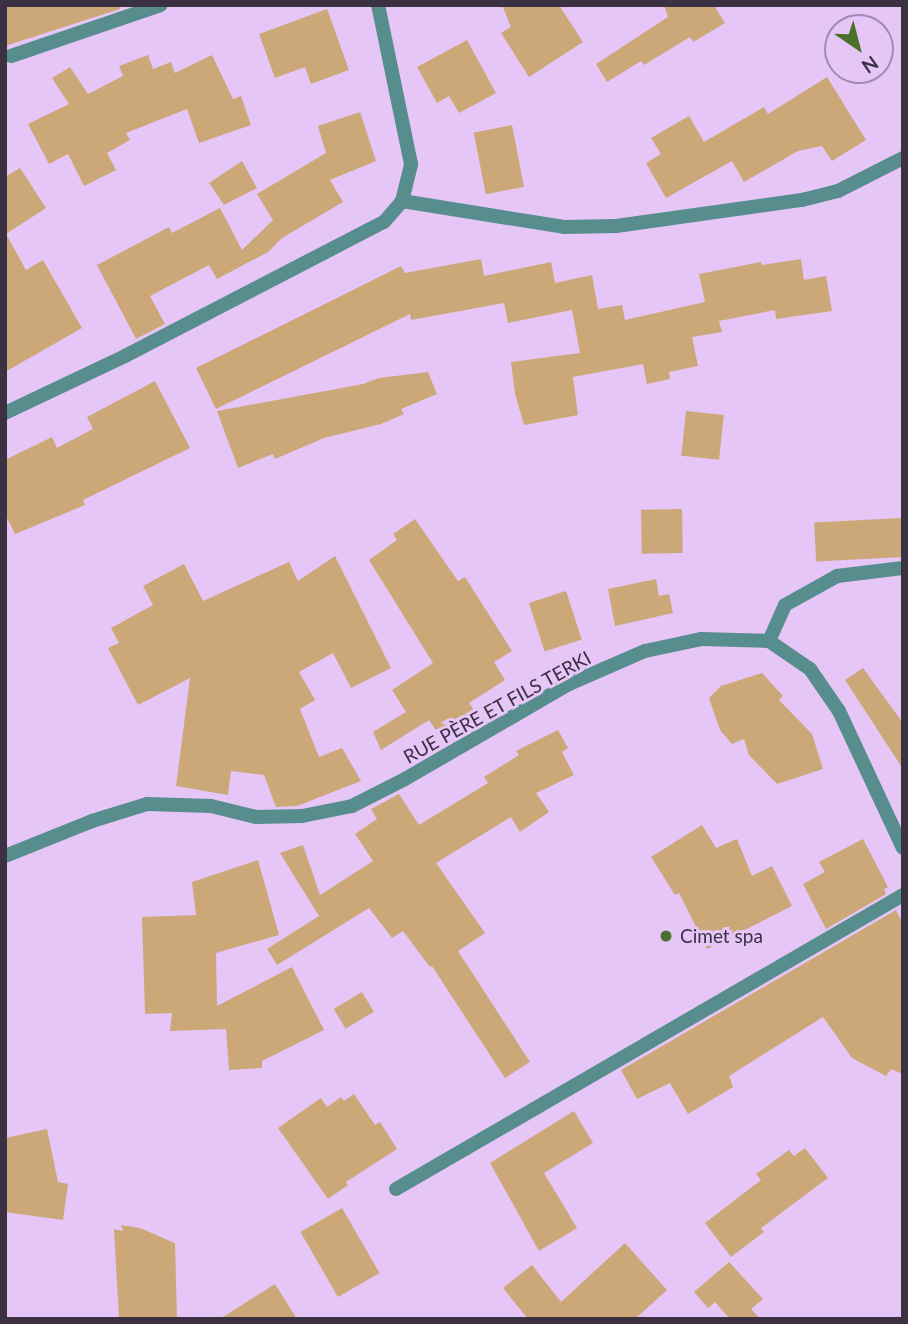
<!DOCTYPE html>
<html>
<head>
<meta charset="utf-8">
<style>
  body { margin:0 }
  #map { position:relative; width:908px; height:1324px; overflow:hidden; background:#e5c6f7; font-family:Lato,sans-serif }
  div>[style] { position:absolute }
  .building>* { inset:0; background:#cca879; transform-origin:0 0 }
  .street>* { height:14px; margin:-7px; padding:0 7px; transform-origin:7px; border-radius:7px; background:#578d8c }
  .dots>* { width:19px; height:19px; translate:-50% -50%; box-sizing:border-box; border:4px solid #e5c6f7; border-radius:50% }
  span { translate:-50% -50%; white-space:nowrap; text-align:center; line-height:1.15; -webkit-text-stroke:6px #e5c6f7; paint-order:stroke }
  .street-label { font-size:19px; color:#3c3043 }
  .poi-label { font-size:19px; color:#3c3043 }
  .left { translate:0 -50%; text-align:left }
  .frame { position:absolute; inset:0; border:7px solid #3c3043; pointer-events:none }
  .north { position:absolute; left:824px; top:14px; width:70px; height:70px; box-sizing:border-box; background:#e5c6f7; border:2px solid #a18aaf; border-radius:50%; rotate:145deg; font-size:19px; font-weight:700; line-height:28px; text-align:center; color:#3c3043 }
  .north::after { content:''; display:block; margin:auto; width:24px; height:32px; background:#4a712b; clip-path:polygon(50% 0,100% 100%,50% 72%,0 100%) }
</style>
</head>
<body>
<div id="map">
  <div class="building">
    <i style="clip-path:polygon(5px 5px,119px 5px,120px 9px,5px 46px)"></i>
    <i style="clip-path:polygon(502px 5px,559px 5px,583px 42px,529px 77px,501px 33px,511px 27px)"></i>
    <i style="clip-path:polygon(664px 5px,714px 5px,725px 23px,693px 42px,690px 37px,644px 65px,641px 61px,607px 82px,596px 64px,668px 17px)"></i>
    <i style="clip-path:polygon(327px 9px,349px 70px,311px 84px,305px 67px,275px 78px,259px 34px)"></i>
    <i style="clip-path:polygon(467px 40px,496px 93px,459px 113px,449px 96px,437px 103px,417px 67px)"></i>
    <i style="clip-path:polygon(148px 55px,153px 69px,171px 62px,175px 73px,212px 55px,233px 99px,241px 96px,251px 125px,199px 143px,187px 109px,126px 133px,130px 140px,107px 153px,116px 170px,84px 186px,68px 154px,49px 164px,28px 124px,69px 104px,52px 78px,70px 67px,88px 94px,123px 76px,119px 66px)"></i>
    <i style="clip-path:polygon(827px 77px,866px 140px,832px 161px,822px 146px,798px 151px,744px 182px,732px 161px,666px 198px,646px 163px,661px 154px,651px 138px,689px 116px,704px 142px,764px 107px,768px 114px)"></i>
    <i style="clip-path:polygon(360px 112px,376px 161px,330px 180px,343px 202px,282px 238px,268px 252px,217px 279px,209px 265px,150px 296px,165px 324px,136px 339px,97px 265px,169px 227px,172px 233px,220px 208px,242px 250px,273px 220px,257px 194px,326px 153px,318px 126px)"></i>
    <i style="left:512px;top:125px;width:63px;height:39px;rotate:79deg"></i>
    <i style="clip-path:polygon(242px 161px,257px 188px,224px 205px,209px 183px)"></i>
    <i style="clip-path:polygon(20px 168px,46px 208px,6px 234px,26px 270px,43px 260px,82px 328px,5px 372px,5px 177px)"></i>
    <i style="clip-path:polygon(481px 259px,484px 276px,551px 262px,555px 283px,592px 275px,598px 309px,622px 305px,625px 320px,705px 302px,699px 274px,761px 262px,762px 265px,801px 259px,804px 280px,826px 276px,832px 311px,776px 319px,775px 310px,719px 321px,722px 332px,692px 337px,698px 366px,669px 372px,670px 379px,647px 384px,643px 364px,573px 377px,578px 415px,524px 425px,515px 394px,511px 362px,580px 353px,572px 310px,508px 323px,504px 303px,411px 320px,410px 314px,216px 409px,196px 368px,401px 266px,405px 273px)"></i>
    <i style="clip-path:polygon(428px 372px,437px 394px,401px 409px,404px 414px,381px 424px,324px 438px,275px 459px,273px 454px,238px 468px,217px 411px,363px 384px,379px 378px)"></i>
    <i style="clip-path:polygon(155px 381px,190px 448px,83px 500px,85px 505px,15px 534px,5px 514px,5px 460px,52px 437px,57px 448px,93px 429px,87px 417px)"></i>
    <i style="left:686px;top:411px;width:38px;height:45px;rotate:6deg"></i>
    <i style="left:682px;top:509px;width:44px;height:41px;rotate:89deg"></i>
    <i style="left:901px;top:518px;width:39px;height:87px;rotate:87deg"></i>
    <i style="clip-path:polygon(415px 519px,458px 581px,465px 577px,512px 651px,494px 662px,505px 680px,469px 703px,478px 716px,459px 729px,454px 722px,438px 733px,429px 720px,381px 750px,373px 732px,406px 712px,392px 690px,433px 663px,369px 560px,397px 540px,393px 534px)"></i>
    <i style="clip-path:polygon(335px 556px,391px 668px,351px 688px,333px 653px,299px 672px,315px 700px,300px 709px,319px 757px,342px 748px,361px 781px,297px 806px,276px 807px,264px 775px,231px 771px,228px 795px,176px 786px,190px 678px,138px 705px,108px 648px,119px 643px,111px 628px,153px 605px,143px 586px,184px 564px,203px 601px,289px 562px,298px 581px)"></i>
    <i style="clip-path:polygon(656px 579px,659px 596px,669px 594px,673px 613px,615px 626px,608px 589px)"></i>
    <i style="left:566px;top:591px;width:51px;height:39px;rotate:72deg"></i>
    <i style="clip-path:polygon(863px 668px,903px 723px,903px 769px,845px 680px)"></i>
    <i style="clip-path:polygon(762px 673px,783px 696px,779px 700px,812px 734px,823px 769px,777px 784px,749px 755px,744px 739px,732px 744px,720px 730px,709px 698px,721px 686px)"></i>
    <i style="clip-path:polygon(558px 730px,568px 748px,562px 752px,574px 775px,536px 793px,549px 812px,520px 832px,511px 817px,436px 863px,485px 933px,458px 951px,530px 1062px,505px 1078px,432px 966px,430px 967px,403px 931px,392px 938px,369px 908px,277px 965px,267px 949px,319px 916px,280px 853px,303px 845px,320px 895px,373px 861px,355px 834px,377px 819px,371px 809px,399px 794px,419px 825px,488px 783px,484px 777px,519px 755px,516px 751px)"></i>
    <i style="clip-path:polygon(702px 825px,716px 848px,737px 839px,752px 876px,772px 866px,792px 906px,707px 949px,679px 893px,675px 895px,651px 857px)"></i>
    <i style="clip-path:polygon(863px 839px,888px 887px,884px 889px,886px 894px,826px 929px,803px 884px,825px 872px,819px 862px)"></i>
    <i style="clip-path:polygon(258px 860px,279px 935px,216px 953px,217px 1006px,292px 967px,324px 1030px,262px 1061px,262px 1068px,229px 1070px,226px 1029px,170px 1031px,172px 1013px,145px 1014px,142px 917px,196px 915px,192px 882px)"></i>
    <i style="clip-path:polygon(896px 910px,903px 924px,903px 1074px,891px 1069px,886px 1076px,852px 1058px,823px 1017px,729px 1076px,733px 1087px,688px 1114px,670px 1083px,637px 1099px,621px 1070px)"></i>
    <i style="left:362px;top:992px;width:23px;height:33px;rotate:59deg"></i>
    <i style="clip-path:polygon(354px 1094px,375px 1125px,380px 1122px,397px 1149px,346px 1182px,348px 1185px,328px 1199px,278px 1128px,321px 1098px,327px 1107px,341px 1097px,344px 1101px)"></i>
    <i style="clip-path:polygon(574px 1111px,593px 1143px,544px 1173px,577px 1228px,539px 1251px,490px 1163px)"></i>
    <i style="clip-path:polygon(47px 1129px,58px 1182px,68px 1184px,63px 1220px,5px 1212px,5px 1138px)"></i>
    <i style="clip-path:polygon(805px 1148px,828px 1178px,761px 1228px,764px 1232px,731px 1257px,705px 1223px,761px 1180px,756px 1174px,789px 1150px,794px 1156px)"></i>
    <i style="left:342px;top:1208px;width:75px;height:48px;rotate:60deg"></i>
    <i style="clip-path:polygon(121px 1225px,140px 1228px,175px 1243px,177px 1319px,119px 1319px,114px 1229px,123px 1231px)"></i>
    <i style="clip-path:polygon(625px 1243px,667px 1290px,635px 1319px,528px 1319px,503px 1288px,532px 1265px,561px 1302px)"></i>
    <i style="clip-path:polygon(729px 1262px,763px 1299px,751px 1309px,760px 1319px,730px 1319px,715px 1302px,708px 1308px,694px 1292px)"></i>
    <i style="clip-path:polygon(275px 1284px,297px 1319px,220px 1319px)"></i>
  </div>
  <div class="street">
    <i style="left:11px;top:56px;width:158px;rotate:-18.8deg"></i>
    <i style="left:402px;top:201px;width:164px;rotate:9.1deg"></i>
    <i style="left:564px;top:227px;width:52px;rotate:-1.1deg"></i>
    <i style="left:616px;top:226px;width:188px;rotate:-8deg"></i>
    <i style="left:802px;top:200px;width:37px;rotate:-14deg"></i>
    <i style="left:838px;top:191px;width:73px;rotate:-26.9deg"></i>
    <i style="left:5px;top:413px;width:133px;rotate:-25.4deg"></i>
    <i style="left:125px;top:356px;width:292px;rotate:-27.4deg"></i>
    <i style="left:384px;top:222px;width:28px;rotate:-49deg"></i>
    <i style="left:402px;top:201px;width:38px;rotate:-76deg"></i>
    <i style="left:411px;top:164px;width:162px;rotate:-101.7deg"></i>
    <i style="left:769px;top:641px;width:39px;rotate:-66deg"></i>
    <i style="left:785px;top:605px;width:60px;rotate:-29.1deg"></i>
    <i style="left:837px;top:576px;width:66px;rotate:-6.9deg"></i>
    <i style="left:5px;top:856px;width:94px;rotate:-21.9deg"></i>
    <i style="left:92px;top:821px;width:58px;rotate:-17.2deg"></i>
    <i style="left:147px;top:804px;width:64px;rotate:1.8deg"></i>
    <i style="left:211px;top:806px;width:46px;rotate:13.7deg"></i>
    <i style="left:256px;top:817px;width:46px;rotate:-1.2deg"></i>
    <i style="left:302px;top:816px;width:51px;rotate:-11.3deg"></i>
    <i style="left:352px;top:806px;width:59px;rotate:-27deg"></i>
    <i style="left:405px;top:779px;width:190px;rotate:-30.1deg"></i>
    <i style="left:569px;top:684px;width:83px;rotate:-23.5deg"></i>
    <i style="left:645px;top:651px;width:57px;rotate:-12.1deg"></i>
    <i style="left:701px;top:639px;width:68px;rotate:1.7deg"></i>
    <i style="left:769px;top:641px;width:50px;rotate:34.3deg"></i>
    <i style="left:810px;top:669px;width:51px;rotate:55.4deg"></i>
    <i style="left:839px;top:711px;width:151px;rotate:65deg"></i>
    <i style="left:396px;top:1189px;width:586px;rotate:-30.11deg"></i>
  </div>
  <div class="dots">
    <i style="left:666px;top:936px;background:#4a712b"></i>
  </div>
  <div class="street-label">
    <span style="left:497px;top:707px;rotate:-29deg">RUE PÈRE ET FILS TERKI</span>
  </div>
  <div class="poi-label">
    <span class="left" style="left:680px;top:936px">Cimet spa</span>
  </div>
  <div class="frame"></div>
  <div class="north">N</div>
</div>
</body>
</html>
